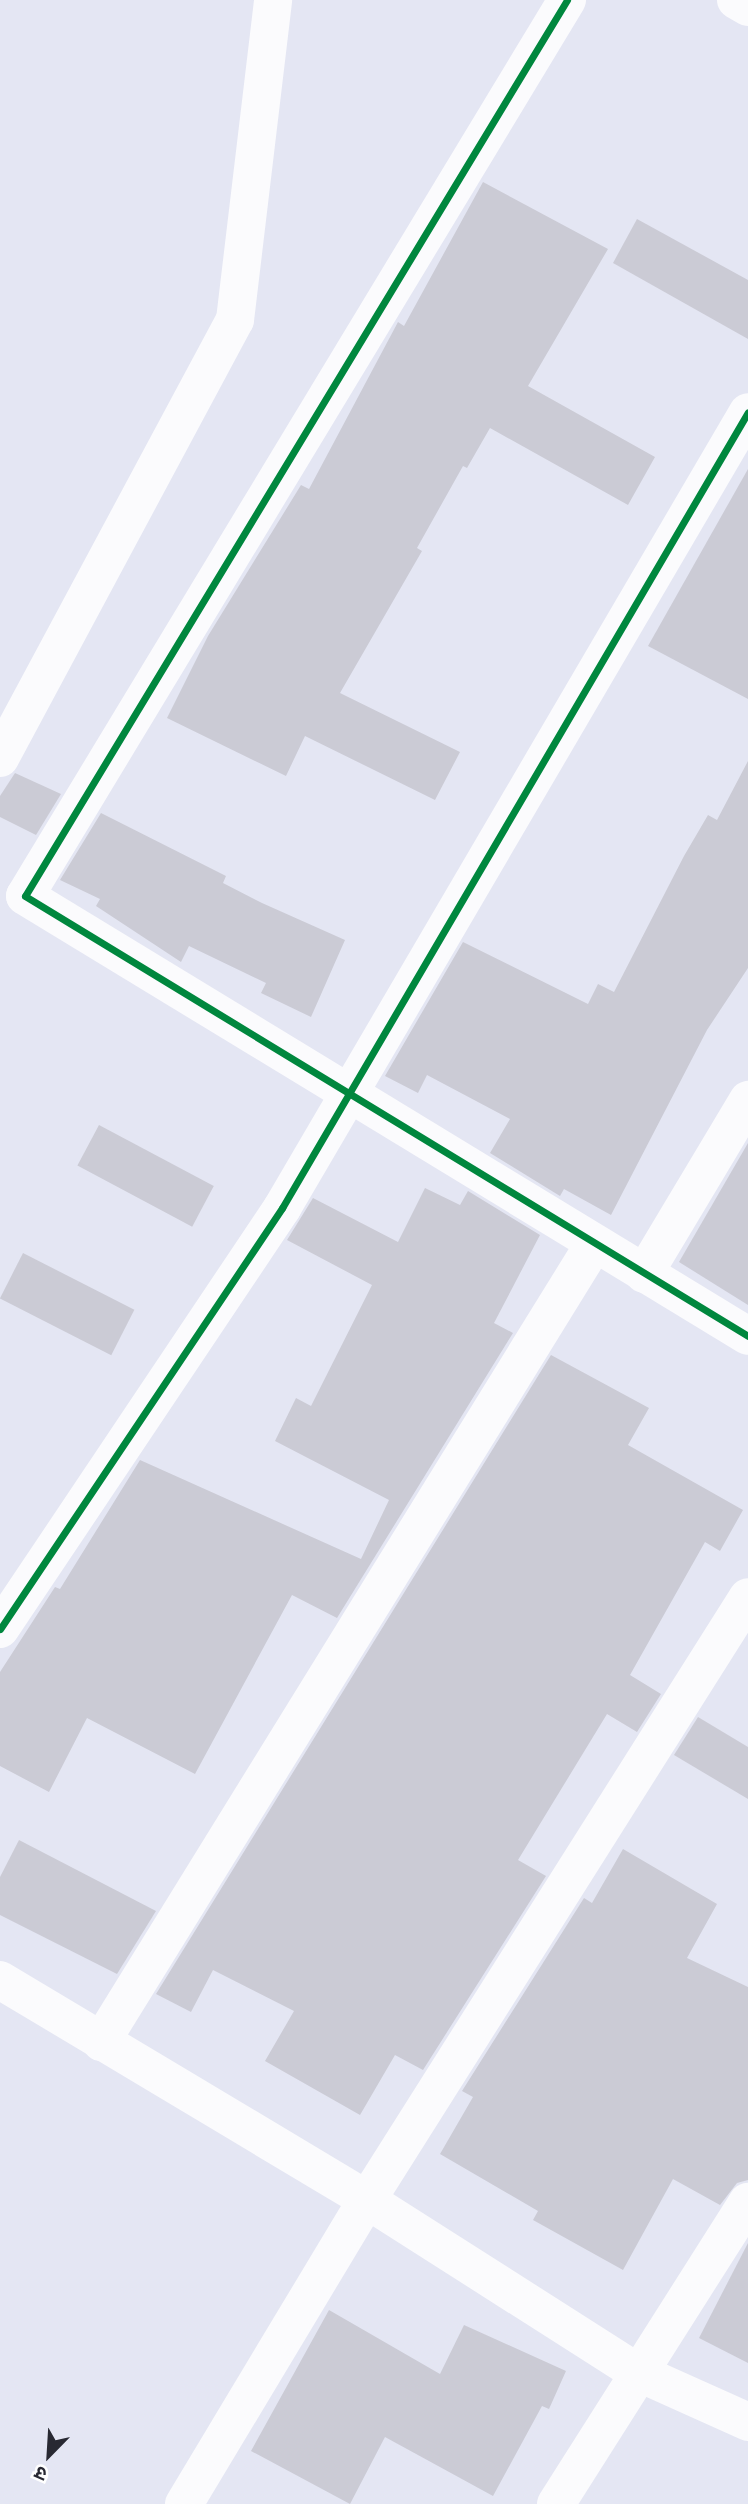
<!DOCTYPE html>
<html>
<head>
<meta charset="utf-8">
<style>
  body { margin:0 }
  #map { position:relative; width:748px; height:2504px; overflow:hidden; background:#e4e6f3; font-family:Ubuntu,"Noto Sans Devanagari",sans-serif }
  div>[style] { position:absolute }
  .building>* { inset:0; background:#cbcbd5; transform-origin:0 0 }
  .minor>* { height:38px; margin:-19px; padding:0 19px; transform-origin:19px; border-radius:19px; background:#fbfbfd }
  .cycleway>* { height:7px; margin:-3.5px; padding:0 3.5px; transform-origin:3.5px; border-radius:3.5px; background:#00873e }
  span { translate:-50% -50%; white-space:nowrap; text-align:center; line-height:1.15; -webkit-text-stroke:5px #fff; paint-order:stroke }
  .north { position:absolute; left:14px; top:2420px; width:70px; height:70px; -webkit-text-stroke:5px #fff; paint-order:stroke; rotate:204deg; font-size:19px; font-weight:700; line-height:28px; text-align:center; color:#282932 }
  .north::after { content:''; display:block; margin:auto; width:24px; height:32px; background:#282932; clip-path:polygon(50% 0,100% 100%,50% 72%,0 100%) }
</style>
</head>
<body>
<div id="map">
  <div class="building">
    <i style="clip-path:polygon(483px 182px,608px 249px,528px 386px,655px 457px,628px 505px,490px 428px,467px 468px,463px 466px,417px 548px,422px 551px,340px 693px,460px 752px,435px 800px,305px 736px,286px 776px,167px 718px,208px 636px,301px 485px,309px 489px,398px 322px,404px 326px)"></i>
    <i style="clip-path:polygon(637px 219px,748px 280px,748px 339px,613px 263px)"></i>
    <i style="clip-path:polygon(748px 469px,748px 699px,648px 646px)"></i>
    <i style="clip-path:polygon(748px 761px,748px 968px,707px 1030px,611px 1215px,564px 1189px,560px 1196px,490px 1153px,510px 1119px,427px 1075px,418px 1093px,385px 1076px,463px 942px,588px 1004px,598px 984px,614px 992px,684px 856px,708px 815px,717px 820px)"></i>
    <i style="clip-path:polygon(15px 773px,61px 794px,36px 835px,0 817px,0 796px)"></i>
    <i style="clip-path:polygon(101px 813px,226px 876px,223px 883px,262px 903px,345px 940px,311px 1017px,261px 993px,266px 983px,189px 946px,181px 962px,96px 906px,100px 899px,60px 880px)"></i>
    <i style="left:99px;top:1125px;width:130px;height:46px;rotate:28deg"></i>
    <i style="clip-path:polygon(748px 1143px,748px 1305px,679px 1262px)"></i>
    <i style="clip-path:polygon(425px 1188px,460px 1205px,468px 1191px,540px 1235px,494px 1323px,513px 1333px,337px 1618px,292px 1595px,195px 1774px,87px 1718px,49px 1792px,0 1766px,0 1672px,55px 1587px,60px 1589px,140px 1460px,361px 1559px,389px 1500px,275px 1441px,296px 1398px,311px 1406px,372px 1285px,287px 1240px,313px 1198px,398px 1242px)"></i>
    <i style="left:23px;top:1253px;width:125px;height:51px;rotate:27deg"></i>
    <i style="clip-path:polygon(551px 1355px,649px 1408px,628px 1445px,743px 1510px,720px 1551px,705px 1542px,630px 1675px,661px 1694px,637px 1732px,607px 1714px,518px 1860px,546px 1876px,423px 2070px,395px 2055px,360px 2115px,265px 2061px,294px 2011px,213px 1970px,191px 2012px,156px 1994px)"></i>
    <i style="clip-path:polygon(698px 1717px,748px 1747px,748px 1799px,674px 1755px)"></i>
    <i style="clip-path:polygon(19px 1840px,156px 1911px,117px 1974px,0 1915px,0 1877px)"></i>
    <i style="clip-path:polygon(623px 1849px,717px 1904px,687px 1958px,748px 1987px,748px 2180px,737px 2183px,720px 2205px,673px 2179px,623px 2270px,533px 2220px,538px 2211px,440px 2154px,473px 2097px,462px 2091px,584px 1898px,592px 1903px)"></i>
    <i style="clip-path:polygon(748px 2243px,748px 2363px,699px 2338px)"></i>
    <i style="clip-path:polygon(329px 2310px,440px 2374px,464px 2325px,566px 2371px,549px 2409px,542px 2406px,493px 2496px,385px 2437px,350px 2504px,251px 2451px)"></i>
  </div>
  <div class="minor">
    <i style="left:567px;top:0;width:1047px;rotate:121.17deg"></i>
    <i style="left:25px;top:896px;width:846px;rotate:31.32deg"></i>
    <i style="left:736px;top:0;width:14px;rotate:30deg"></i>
    <i style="left:0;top:758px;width:497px;rotate:-61.8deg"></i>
    <i style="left:235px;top:320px;width:322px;rotate:-83.2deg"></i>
    <i style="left:644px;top:1274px;width:203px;rotate:-59.1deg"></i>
    <i style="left:0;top:1629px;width:507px;rotate:-56.18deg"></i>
    <i style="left:282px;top:1208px;width:922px;rotate:-59.65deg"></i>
    <i style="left:0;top:1980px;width:428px;rotate:30.9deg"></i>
    <i style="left:367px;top:2200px;width:320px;rotate:32.5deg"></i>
    <i style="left:637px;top:2372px;width:122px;rotate:24.2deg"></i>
    <i style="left:101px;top:2042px;width:938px;rotate:-58.29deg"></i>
    <i style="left:184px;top:2504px;width:355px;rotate:-59deg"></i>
    <i style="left:367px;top:2200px;width:713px;rotate:-57.71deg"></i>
    <i style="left:556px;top:2504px;width:358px;rotate:-57.6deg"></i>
  </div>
  <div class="cycleway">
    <i style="left:567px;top:0;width:1047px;rotate:121.17deg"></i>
    <i style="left:25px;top:896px;width:846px;rotate:31.32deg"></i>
    <i style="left:0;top:1629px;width:507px;rotate:-56.18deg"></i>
    <i style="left:282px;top:1208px;width:922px;rotate:-59.65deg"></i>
  </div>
  <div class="north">उ</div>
</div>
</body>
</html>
